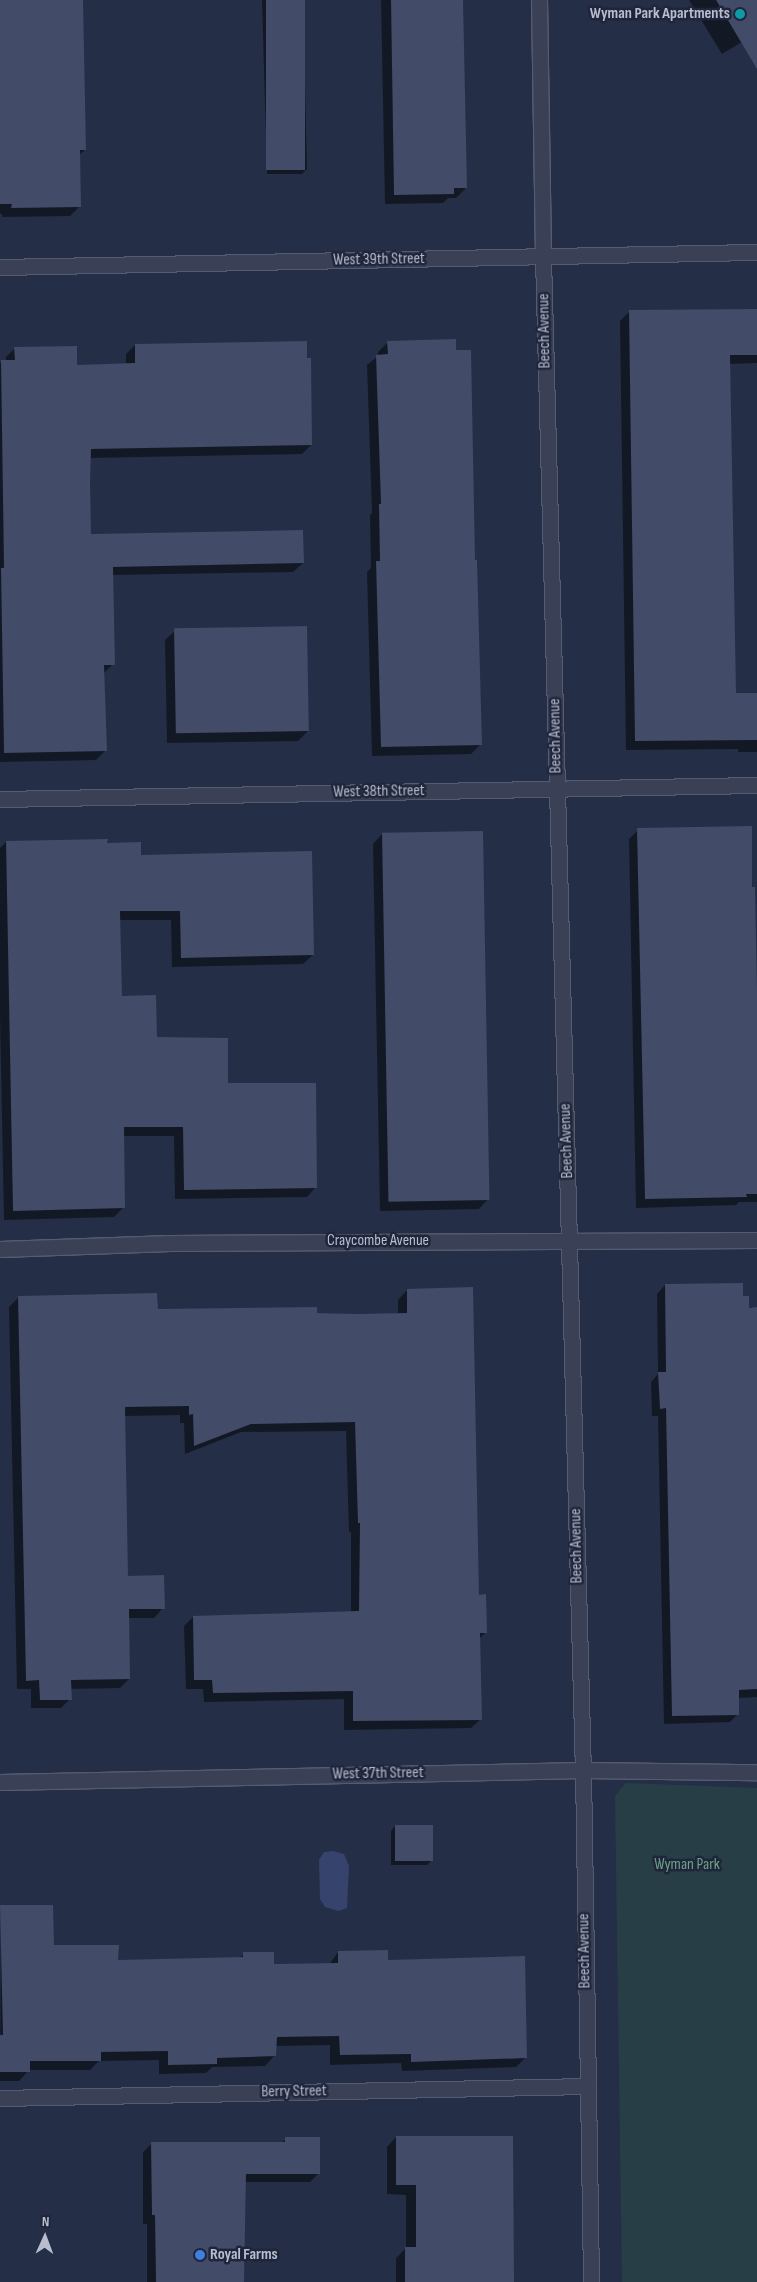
<!DOCTYPE html>
<html>
<head>
<meta charset="utf-8">
<style>
  body { margin:0 }
  #map { position:relative; width:757px; height:2282px; overflow:hidden; background:#252e47; font-family:"Sofia Sans Condensed",sans-serif }
  div>[style] { position:absolute }
  .green>* { inset:0; background:#273e47 }
  .water>* { inset:0; background:#36436d }
  .shadow>* { inset:0; background:#0007 }
  .building>* { inset:0; background:#424b67; transform-origin:0 0 }
  .roads { filter:drop-shadow(1px 0 #565c70) drop-shadow(-1px 0 #565c70) drop-shadow(0 1px #565c70) drop-shadow(0 -1px #565c70) }
  .street>* { height:15px; margin:-7.5px; padding:0 7.5px; transform-origin:7.5px; border-radius:7.5px; background:#3a4156 }
  .dots>* { width:14px; height:14px; translate:-50% -50%; box-sizing:border-box; border:2px solid #1f253b; border-radius:50% }
  span { translate:-50% -50%; white-space:nowrap; text-align:center; line-height:1.15; -webkit-text-stroke:5px #1f253b; paint-order:stroke }
  .poi-label { font-size:16px; color:#b8bdcf; font-weight:700 }
  .right { translate:-100% -50%; text-align:right }
  .left { translate:0 -50%; text-align:left }
  .street-label { font-size:16px; color:#b8bdcf }
  .park-label { font-size:16px; color:#6da282 }
  .north { position:absolute; left:20px; top:2212px; width:50px; height:50px; -webkit-text-stroke:4px #1f253b; paint-order:stroke; rotate:2deg; font-size:14px; font-weight:700; line-height:20px; text-align:center; color:#b8bdcf }
  .north::after { content:''; display:block; margin:auto; width:18px; height:22px; background:#b8bdcf; clip-path:polygon(50% 0,100% 100%,50% 72%,0 100%) }
</style>
</head>
<body>
<div id="map">
  <div class="green">
    <i style="clip-path:polygon(626px 1783px,757px 1788px,757px 2282px,622px 2282px,615px 1796px)"></i>
  </div>
  <div class="water">
    <i style="clip-path:polygon(333px 1851px,344px 1854px,349px 1866px,347px 1908px,338px 1911px,325px 1907px,320px 1899px,319px 1860px,324px 1852px)"></i>
  </div>
  <div class="shadow">
    <i style="clip-path:polygon(0 0,82px 0,85px 150px,79px 155px,80px 206px,70px 216px,2px 217px,2px 214px,0 214px)"></i>
    <i style="clip-path:polygon(262px 0,303px 0,307px 169px,302px 174px,267px 174px)"></i>
    <i style="clip-path:polygon(381px 0,462px 0,466px 188px,456px 198px,448px 198px,443px 203px,385px 204px)"></i>
    <i style="clip-path:polygon(689px 0,757px 0,757px 33px,722px 54px)"></i>
    <i style="clip-path:polygon(757px 310px,757px 363px,729px 364px,735px 694px,757px 694px,757px 752px,738px 752px,738px 749px,626px 750px,620px 321px,629px 312px)"></i>
    <i style="clip-path:polygon(388px 342px,474px 561px,480px 745px,471px 754px,372px 756px,367px 572px,371px 568px,370px 515px,372px 513px,367px 365px,378px 356px,378px 352px)"></i>
    <i style="clip-path:polygon(135px 345px,311px 445px,302px 454px,90px 458px,89px 536px,303px 563px,293px 572px,112px 575px,113px 664px,104px 673px,105px 751px,96px 760px,0 762px,0 363px,6px 361px,6px 357px,15px 348px,76px 367px,126px 365px,126px 354px)"></i>
    <i style="clip-path:polygon(175px 631px,308px 731px,298px 741px,167px 743px,165px 640px)"></i>
    <i style="clip-path:polygon(750px 827px,757px 1013px,757px 1202px,739px 1202px,736px 1205px,636px 1208px,629px 839px,638px 830px)"></i>
    <i style="clip-path:polygon(382px 834px,488px 1199px,479px 1209px,380px 1211px,373px 844px)"></i>
    <i style="clip-path:polygon(6px 842px,106px 844px,140px 856px,313px 955px,303px 964px,172px 967px,171px 920px,119px 920px,120px 997px,156px 1038px,227px 1084px,316px 1187px,307px 1197px,175px 1199px,174px 1136px,123px 1136px,124px 1207px,114px 1217px,4px 1220px,0 1016px,0 848px)"></i>
    <i style="clip-path:polygon(665px 1285px,742px 1297px,748px 1309px,757px 1309px,757px 1697px,738px 1698px,738px 1714px,730px 1722px,664px 1724px,658px 1416px,652px 1416px,651px 1382px,658px 1374px,657px 1294px)"></i>
    <i style="clip-path:polygon(407px 1290px,486px 1632px,479px 1639px,481px 1719px,471px 1728px,344px 1730px,344px 1699px,204px 1702px,203px 1689px,186px 1689px,184px 1626px,193px 1617px,351px 1613px,351px 1532px,349px 1532px,346px 1431px,241px 1432px,185px 1454px,184px 1423px,180px 1423px,180px 1415px,124px 1416px,127px 1577px,163px 1608px,154px 1618px,128px 1618px,129px 1679px,120px 1688px,70px 1689px,70px 1699px,61px 1708px,31px 1708px,31px 1689px,17px 1689px,9px 1307px,19px 1297px,157px 1311px,398px 1315px,398px 1300px)"></i>
    <i style="clip-path:polygon(395px 1826px,432px 1860px,427px 1865px,391px 1865px,391px 1831px)"></i>
    <i style="clip-path:polygon(1px 1907px,53px 1947px,117px 1961px,239px 1958px,244px 1954px,273px 1966px,329px 1965px,338px 1952px,386px 1961px,526px 2057px,516px 2067px,402px 2071px,401px 2063px,330px 2065px,330px 2045px,275px 2046px,274px 2056px,265px 2066px,212px 2067px,206px 2073px,159px 2074px,159px 2060px,99px 2061px,90px 2070px,29px 2070px,19px 2081px,0 2081px)"></i>
    <i style="clip-path:polygon(396px 2137px,513px 2282px,396px 2282px,396px 2258px,406px 2248px,406px 2195px,387px 2194px,387px 2147px)"></i>
    <i style="clip-path:polygon(286px 2139px,319px 2173px,310px 2182px,245px 2182px,243px 2282px,147px 2282px,147px 2224px,143px 2224px,143px 2152px,152px 2143px,281px 2143px)"></i>
  </div>
  <div class="building">
    <i style="clip-path:polygon(0 0,83px 0,86px 150px,80px 150px,81px 207px,11px 208px,12px 204px,0 204px)"></i>
    <i style="left:266px;top:0;width:39px;height:170px"></i>
    <i style="clip-path:polygon(391px 0,463px 0,467px 188px,454px 188px,454px 194px,394px 195px)"></i>
    <i style="clip-path:polygon(716px 0,757px 0,757px 69px)"></i>
    <i style="clip-path:polygon(757px 309px,757px 355px,730px 355px,736px 693px,757px 693px,757px 740px,635px 741px,629px 310px)"></i>
    <i style="clip-path:polygon(456px 339px,456px 350px,471px 350px,475px 560px,477px 560px,482px 745px,381px 747px,376px 561px,380px 561px,379px 504px,381px 504px,376px 355px,388px 354px,387px 341px)"></i>
    <i style="clip-path:polygon(307px 341px,307px 358px,311px 358px,312px 445px,91px 449px,90px 482px,91px 534px,303px 530px,304px 563px,113px 567px,115px 665px,104px 665px,107px 751px,4px 753px,1px 568px,4px 568px,1px 360px,15px 360px,14px 347px,77px 346px,77px 365px,135px 363px,135px 344px)"></i>
    <i style="left:307px;top:626px;width:105px;height:133px;rotate:89deg"></i>
    <i style="clip-path:polygon(752px 826px,752px 887px,755px 887px,757px 991px,757px 1194px,746px 1194px,747px 1197px,645px 1199px,637px 828px)"></i>
    <i style="left:483px;top:831px;width:369px;height:101px;rotate:89deg"></i>
    <i style="clip-path:polygon(108px 839px,107px 843px,141px 842px,141px 855px,312px 851px,314px 955px,181px 958px,180px 911px,120px 911px,122px 996px,156px 995px,157px 1037px,228px 1038px,228px 1083px,316px 1083px,317px 1188px,184px 1190px,183px 1127px,124px 1127px,125px 1208px,13px 1211px,6px 841px)"></i>
    <i style="clip-path:polygon(743px 1283px,743px 1296px,749px 1296px,749px 1308px,757px 1307px,757px 1689px,739px 1690px,739px 1715px,672px 1716px,666px 1408px,660px 1409px,658px 1372px,666px 1372px,665px 1284px)"></i>
    <i style="clip-path:polygon(473px 1287px,479px 1595px,486px 1594px,487px 1633px,480px 1633px,482px 1720px,353px 1721px,353px 1691px,213px 1693px,212px 1680px,194px 1680px,193px 1616px,359px 1611px,360px 1523px,358px 1523px,355px 1422px,251px 1424px,194px 1446px,193px 1414px,189px 1415px,189px 1406px,125px 1407px,128px 1576px,164px 1575px,165px 1609px,129px 1609px,130px 1679px,71px 1680px,72px 1700px,40px 1700px,39px 1680px,26px 1681px,18px 1296px,157px 1293px,158px 1309px,317px 1307px,317px 1313px,357px 1314px,407px 1313px,407px 1289px)"></i>
    <i style="left:395px;top:1825px;width:38px;height:36px"></i>
    <i style="clip-path:polygon(0 1905px,53px 1905px,54px 1945px,119px 1945px,118px 1960px,243px 1957px,243px 1952px,274px 1952px,274px 1964px,338px 1963px,338px 1951px,388px 1950px,388px 1960px,525px 1956px,527px 2058px,411px 2062px,411px 2054px,340px 2055px,339px 2036px,277px 2037px,276px 2056px,217px 2058px,217px 2064px,168px 2065px,168px 2051px,101px 2052px,101px 2061px,30px 2061px,30px 2072px,0 2072px,0 2035px,3px 2035px)"></i>
    <i style="clip-path:polygon(396px 2136px,513px 2136px,514px 2282px,405px 2282px,405px 2247px,416px 2247px,416px 2185px,396px 2185px)"></i>
    <i style="clip-path:polygon(285px 2137px,320px 2137px,320px 2174px,246px 2174px,244px 2282px,156px 2282px,155px 2215px,152px 2215px,151px 2142px,285px 2142px)"></i>
  </div>
  <div class="roads">
    <div class="street">
      <i style="left:539px;top:0;width:257px;rotate:89.1deg"></i>
      <i style="left:543px;top:257px;width:1514px;rotate:88.49deg"></i>
      <i style="left:583px;top:1770px;width:512px;rotate:89.1deg"></i>
      <i style="left:0;top:267px;width:757px;rotate:-1.14deg"></i>
      <i style="left:0;top:799px;width:757px;rotate:-1.06deg"></i>
      <i style="left:0;top:1249px;width:170px;rotate:-2deg"></i>
      <i style="left:170px;top:1243px;width:587px;rotate:-0.29deg"></i>
      <i style="left:0;top:1782px;width:583px;rotate:-1.18deg"></i>
      <i style="left:583px;top:1770px;width:174px;rotate:0.7deg"></i>
      <i style="left:0;top:2098px;width:587px;rotate:-1.17deg"></i>
    </div>
  </div>
  <div class="dots">
    <i style="left:740px;top:14px;background:#0f9aa8"></i>
    <i style="left:200px;top:2255px;background:#3f7fe0"></i>
  </div>
  <div class="poi-label">
    <span class="right" style="left:730px;top:14px">Wyman Park Apartments</span>
    <span class="left" style="left:210px;top:2255px">Royal Farms</span>
  </div>
  <div class="street-label">
    <span style="left:379px;top:260px;rotate:-1deg">West 39th Street</span>
    <span style="left:545px;top:331px;rotate:-91deg">Beech Avenue</span>
    <span style="left:556px;top:736px;rotate:-91deg">Beech Avenue</span>
    <span style="left:379px;top:792px;rotate:-1deg">West 38th Street</span>
    <span style="left:567px;top:1141px;rotate:-92deg">Beech Avenue</span>
    <span style="left:378px;top:1241px">Craycombe Avenue</span>
    <span style="left:577px;top:1546px;rotate:-91deg">Beech Avenue</span>
    <span style="left:378px;top:1774px;rotate:-1deg">West 37th Street</span>
    <span style="left:585px;top:1951px;rotate:-91deg">Beech Avenue</span>
    <span style="left:294px;top:2092px;rotate:-1deg">Berry Street</span>
  </div>
  <div class="park-label">
    <span style="left:687px;top:1865px">Wyman Park</span>
  </div>
  <div class="north">N</div>
</div>
</body>
</html>
